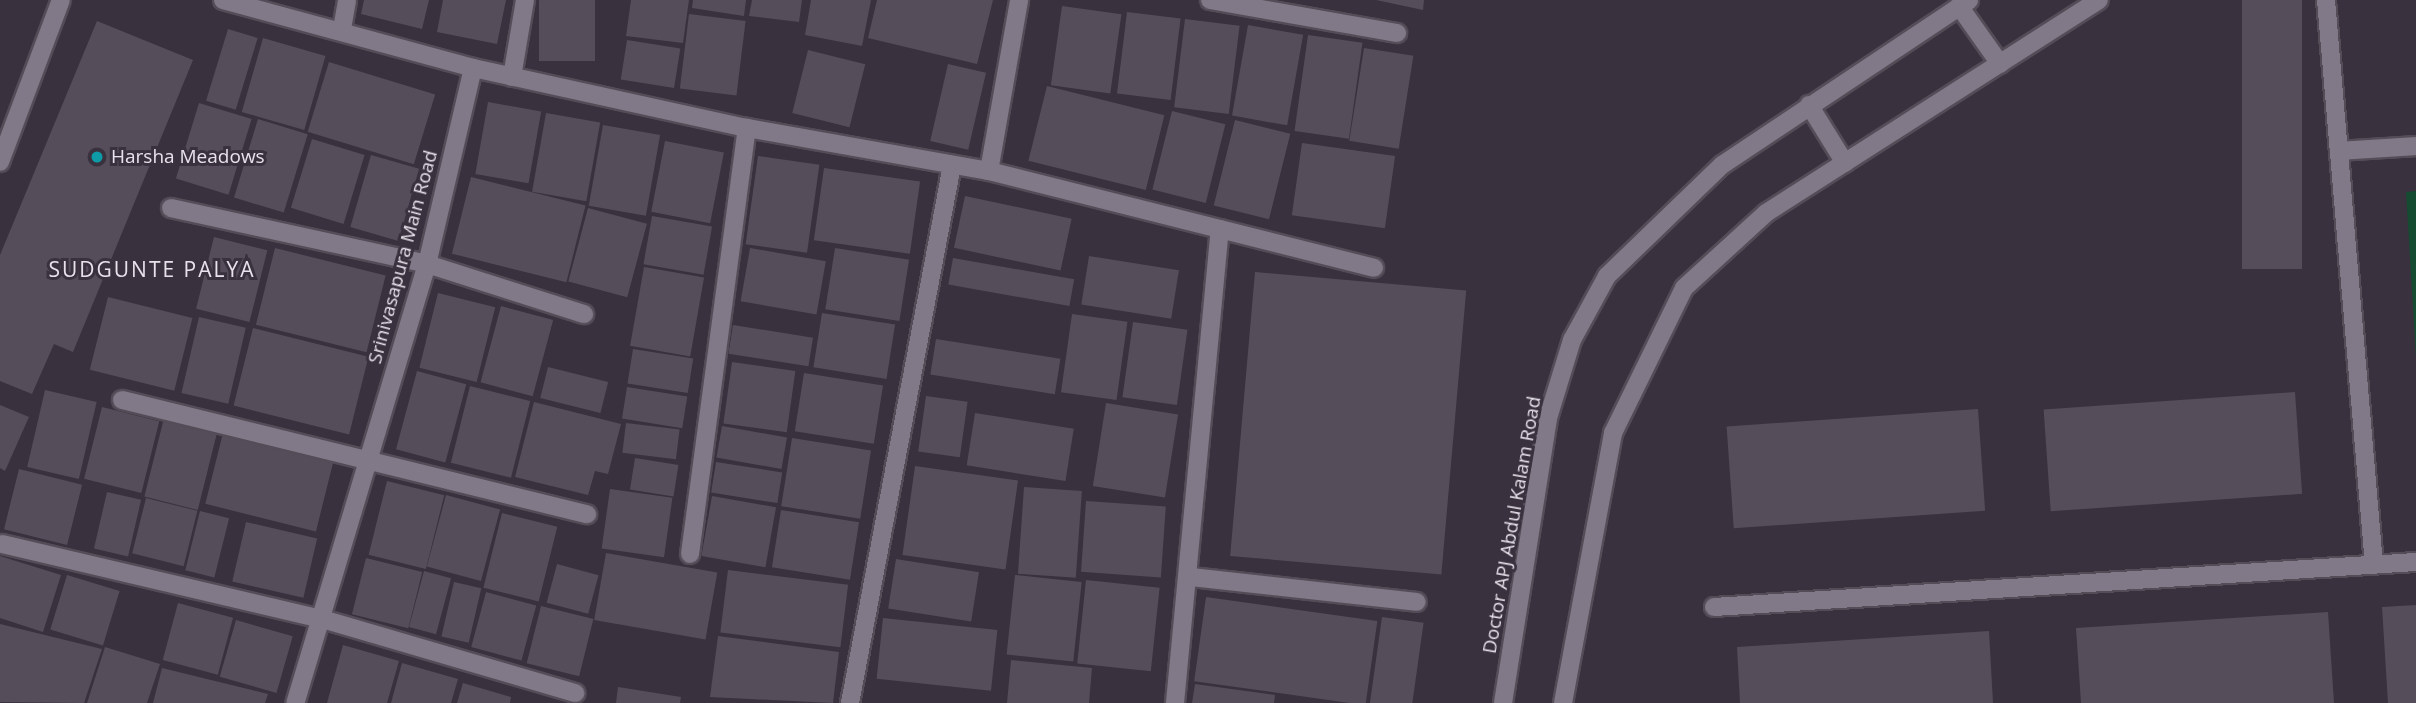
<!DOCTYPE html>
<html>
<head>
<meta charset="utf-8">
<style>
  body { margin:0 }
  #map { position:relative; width:2416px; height:703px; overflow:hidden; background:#39313e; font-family:"Open Sans",sans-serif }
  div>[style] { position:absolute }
  .green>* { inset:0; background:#154b31 }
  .building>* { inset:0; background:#554d5a; transform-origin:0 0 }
  .roads { filter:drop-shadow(2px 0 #544d58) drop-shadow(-2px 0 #544d58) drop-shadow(0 2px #544d58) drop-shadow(0 -2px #544d58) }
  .minor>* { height:18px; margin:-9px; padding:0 9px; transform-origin:9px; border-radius:9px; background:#827988 }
  .dots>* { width:19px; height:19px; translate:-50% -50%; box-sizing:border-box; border:4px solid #39313e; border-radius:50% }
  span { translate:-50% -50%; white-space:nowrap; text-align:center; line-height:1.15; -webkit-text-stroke:6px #39313e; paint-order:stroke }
  .poi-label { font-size:19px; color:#e7e2eb }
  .left { translate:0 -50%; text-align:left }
  .street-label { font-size:19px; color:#e7e2eb }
  .neighbourhood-label { font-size:21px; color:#e7e2eb; letter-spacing:2px }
</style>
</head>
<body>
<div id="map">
  <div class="green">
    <i style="clip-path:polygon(2416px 191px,2416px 357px,2406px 192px)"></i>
  </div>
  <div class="building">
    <i style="clip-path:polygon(364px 0,429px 0,422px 29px,361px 14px)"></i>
    <i style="clip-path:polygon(443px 0,506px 0,497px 44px,437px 32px)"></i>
    <i style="left:539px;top:0;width:56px;height:61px"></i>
    <i style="clip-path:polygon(631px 0,689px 0,683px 43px,626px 36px)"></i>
    <i style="clip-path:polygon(693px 0,746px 0,744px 16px,692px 8px)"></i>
    <i style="clip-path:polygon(752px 0,802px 0,799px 22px,749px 16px)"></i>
    <i style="clip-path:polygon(811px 0,871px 0,862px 46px,805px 35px)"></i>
    <i style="clip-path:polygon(877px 0,993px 0,977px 64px,868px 38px)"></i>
    <i style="clip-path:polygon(1376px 0,1424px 0,1423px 10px)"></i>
    <i style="left:2242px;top:0;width:60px;height:269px"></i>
    <i style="left:1062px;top:6px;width:60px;height:80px;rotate:8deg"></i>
    <i style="left:1127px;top:12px;width:54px;height:82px;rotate:7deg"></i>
    <i style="left:689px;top:14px;width:57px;height:75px;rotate:7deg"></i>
    <i style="left:1185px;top:19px;width:55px;height:89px;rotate:7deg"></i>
    <i style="clip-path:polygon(97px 21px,193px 60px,73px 352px,54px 344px,32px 394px,0 381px,0 255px)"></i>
    <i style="left:1248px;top:25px;width:56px;height:92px;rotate:10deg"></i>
    <i style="left:228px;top:29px;width:31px;height:75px;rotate:17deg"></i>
    <i style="left:1308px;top:35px;width:55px;height:97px;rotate:8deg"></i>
    <i style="left:263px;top:38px;width:65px;height:77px;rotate:16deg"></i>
    <i style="left:627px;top:40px;width:54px;height:40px;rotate:9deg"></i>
    <i style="left:1364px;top:48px;width:50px;height:94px;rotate:9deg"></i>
    <i style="left:808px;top:50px;width:59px;height:65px;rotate:14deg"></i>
    <i style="left:329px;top:62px;width:111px;height:73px;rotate:17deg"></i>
    <i style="left:948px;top:64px;width:39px;height:79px;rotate:13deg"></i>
    <i style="left:1047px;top:86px;width:121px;height:77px;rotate:14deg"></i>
    <i style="left:488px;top:102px;width:54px;height:73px;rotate:10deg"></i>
    <i style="left:199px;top:103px;width:55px;height:79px;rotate:17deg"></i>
    <i style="left:1172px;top:111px;width:55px;height:81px;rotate:14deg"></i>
    <i style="left:546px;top:113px;width:55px;height:80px;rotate:10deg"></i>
    <i style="left:258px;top:119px;width:52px;height:82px;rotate:17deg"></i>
    <i style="left:1235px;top:120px;width:57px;height:88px;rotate:14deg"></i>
    <i style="left:603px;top:125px;width:58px;height:82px;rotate:10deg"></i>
    <i style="left:312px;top:139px;width:55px;height:72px;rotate:17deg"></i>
    <i style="left:665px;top:141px;width:60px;height:72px;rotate:11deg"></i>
    <i style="left:1302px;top:143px;width:94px;height:73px;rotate:8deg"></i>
    <i style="left:371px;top:155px;width:50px;height:75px;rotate:16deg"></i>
    <i style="left:758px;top:156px;width:62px;height:89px;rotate:8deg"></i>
    <i style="left:824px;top:168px;width:97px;height:73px;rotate:8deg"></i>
    <i style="left:471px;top:177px;width:118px;height:79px;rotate:14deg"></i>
    <i style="left:965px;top:196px;width:109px;height:53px;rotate:12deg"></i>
    <i style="left:588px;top:208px;width:61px;height:76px;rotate:15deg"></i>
    <i style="left:652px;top:216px;width:61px;height:49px;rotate:10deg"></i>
    <i style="left:214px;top:237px;width:55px;height:74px;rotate:14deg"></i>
    <i style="left:275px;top:248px;width:114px;height:79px;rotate:14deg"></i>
    <i style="left:750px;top:248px;width:77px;height:54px;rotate:10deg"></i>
    <i style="left:835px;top:248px;width:75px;height:62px;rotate:9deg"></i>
    <i style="left:1089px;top:256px;width:91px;height:49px;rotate:9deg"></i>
    <i style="left:953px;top:258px;width:123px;height:27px;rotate:10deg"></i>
    <i style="left:644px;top:267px;width:61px;height:80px;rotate:10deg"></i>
    <i style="left:1255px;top:272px;width:212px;height:285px;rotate:5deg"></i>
    <i style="left:438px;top:293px;width:59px;height:77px;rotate:14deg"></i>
    <i style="left:108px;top:297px;width:87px;height:75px;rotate:14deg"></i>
    <i style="left:501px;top:306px;width:54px;height:79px;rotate:15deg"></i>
    <i style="left:822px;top:313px;width:74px;height:55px;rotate:9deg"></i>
    <i style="left:1072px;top:314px;width:56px;height:79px;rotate:8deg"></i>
    <i style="left:199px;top:317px;width:48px;height:78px;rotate:13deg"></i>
    <i style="left:1133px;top:322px;width:55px;height:76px;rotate:8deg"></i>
    <i style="left:733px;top:325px;width:81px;height:29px;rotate:9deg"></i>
    <i style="left:253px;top:328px;width:119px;height:80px;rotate:14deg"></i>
    <i style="left:936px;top:339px;width:126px;height:36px;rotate:9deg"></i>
    <i style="left:633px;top:349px;width:61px;height:35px;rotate:9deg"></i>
    <i style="left:732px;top:362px;width:64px;height:62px;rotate:8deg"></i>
    <i style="left:548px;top:367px;width:62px;height:32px;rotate:14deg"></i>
    <i style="left:417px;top:371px;width:51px;height:81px;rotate:15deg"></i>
    <i style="left:804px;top:373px;width:80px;height:59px;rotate:9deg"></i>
    <i style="left:470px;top:386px;width:62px;height:79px;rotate:14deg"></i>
    <i style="left:627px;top:387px;width:61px;height:32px;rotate:9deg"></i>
    <i style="left:45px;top:390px;width:53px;height:79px;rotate:13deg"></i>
    <i style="left:2295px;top:392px;width:102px;height:252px;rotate:86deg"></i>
    <i style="left:926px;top:396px;width:42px;height:56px;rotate:8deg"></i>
    <i style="clip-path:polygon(534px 402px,621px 424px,608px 474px,595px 471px,588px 495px,515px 477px)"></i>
    <i style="left:1106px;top:403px;width:73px;height:84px;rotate:9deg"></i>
    <i style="clip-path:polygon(0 405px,29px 417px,5px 471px,0 468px)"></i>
    <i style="left:102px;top:407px;width:59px;height:74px;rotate:14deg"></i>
    <i style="left:1978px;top:409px;width:102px;height:252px;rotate:86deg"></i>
    <i style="left:975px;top:413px;width:100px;height:53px;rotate:9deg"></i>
    <i style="left:164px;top:418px;width:55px;height:81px;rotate:14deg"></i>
    <i style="left:626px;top:423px;width:54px;height:30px;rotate:7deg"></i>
    <i style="left:722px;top:426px;width:66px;height:32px;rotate:10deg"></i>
    <i style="left:223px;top:433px;width:114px;height:73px;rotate:14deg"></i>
    <i style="left:792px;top:438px;width:80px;height:69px;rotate:9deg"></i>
    <i style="left:635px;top:458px;width:44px;height:32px;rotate:9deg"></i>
    <i style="left:716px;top:462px;width:67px;height:31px;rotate:9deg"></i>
    <i style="left:915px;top:466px;width:104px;height:90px;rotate:8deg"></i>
    <i style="left:19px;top:469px;width:65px;height:62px;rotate:14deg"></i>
    <i style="left:387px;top:481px;width:59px;height:76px;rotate:14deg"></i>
    <i style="left:1024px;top:487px;width:58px;height:87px;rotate:4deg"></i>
    <i style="left:610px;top:489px;width:63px;height:60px;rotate:8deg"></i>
    <i style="left:107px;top:492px;width:35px;height:58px;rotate:13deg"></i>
    <i style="left:446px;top:495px;width:56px;height:74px;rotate:15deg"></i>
    <i style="left:712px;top:496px;width:65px;height:61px;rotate:10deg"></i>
    <i style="left:146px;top:498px;width:53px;height:57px;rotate:14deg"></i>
    <i style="left:1086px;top:501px;width:80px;height:71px;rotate:4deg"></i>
    <i style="left:781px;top:510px;width:79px;height:58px;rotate:9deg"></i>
    <i style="left:200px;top:511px;width:30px;height:61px;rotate:14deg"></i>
    <i style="left:502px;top:513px;width:57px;height:77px;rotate:14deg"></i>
    <i style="left:246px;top:522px;width:73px;height:61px;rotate:13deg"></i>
    <i style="left:606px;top:553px;width:113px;height:68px;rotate:10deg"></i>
    <i style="clip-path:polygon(0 556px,61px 575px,43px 632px,0 618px)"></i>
    <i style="left:366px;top:558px;width:58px;height:58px;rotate:14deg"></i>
    <i style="left:896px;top:559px;width:84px;height:50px;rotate:9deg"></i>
    <i style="left:557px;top:564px;width:43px;height:40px;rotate:15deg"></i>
    <i style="left:728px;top:570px;width:121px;height:63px;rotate:7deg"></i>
    <i style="left:424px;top:571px;width:28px;height:58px;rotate:15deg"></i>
    <i style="left:67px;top:575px;width:55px;height:57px;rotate:17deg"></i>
    <i style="left:1015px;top:575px;width:67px;height:80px;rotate:6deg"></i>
    <i style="left:1086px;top:580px;width:74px;height:84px;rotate:6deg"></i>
    <i style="left:454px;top:582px;width:28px;height:56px;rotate:13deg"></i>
    <i style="left:486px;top:592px;width:52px;height:57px;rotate:15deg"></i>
    <i style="left:1206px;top:597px;width:173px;height:85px;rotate:8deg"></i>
    <i style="left:178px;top:603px;width:57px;height:59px;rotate:15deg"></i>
    <i style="clip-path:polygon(2416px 605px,2416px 703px,2388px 703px,2382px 607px)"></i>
    <i style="left:541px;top:606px;width:54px;height:59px;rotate:14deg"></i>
    <i style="clip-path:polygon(2328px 612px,2334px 703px,2081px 703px,2076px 628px)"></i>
    <i style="left:1382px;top:617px;width:42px;height:87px;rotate:8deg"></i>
    <i style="left:883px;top:618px;width:115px;height:61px;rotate:6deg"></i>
    <i style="left:236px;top:620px;width:59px;height:59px;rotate:16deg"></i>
    <i style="clip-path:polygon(0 624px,102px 649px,84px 703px,0 702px)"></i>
    <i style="clip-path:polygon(1989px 631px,1993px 703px,1740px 703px,1737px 647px)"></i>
    <i style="clip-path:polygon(718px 636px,839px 652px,833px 703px,710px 697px)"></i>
    <i style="clip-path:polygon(343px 645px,399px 661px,387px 703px,327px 703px)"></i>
    <i style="clip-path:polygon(105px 647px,160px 664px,147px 703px,87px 703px)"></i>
    <i style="clip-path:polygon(1011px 660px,1092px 668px,1089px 703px,1007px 703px)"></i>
    <i style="clip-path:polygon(402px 663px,458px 679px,451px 703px,391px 703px)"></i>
    <i style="clip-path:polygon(162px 668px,268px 694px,265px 703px,153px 703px)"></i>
    <i style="clip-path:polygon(463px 683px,511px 697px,510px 703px,457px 703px)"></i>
    <i style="clip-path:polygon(1195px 684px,1275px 695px,1274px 703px,1192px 703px)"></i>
    <i style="clip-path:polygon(618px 687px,681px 697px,680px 703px,616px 703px)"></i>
  </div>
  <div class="roads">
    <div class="minor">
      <i style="left:223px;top:0;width:259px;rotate:15.2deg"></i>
      <i style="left:473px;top:68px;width:201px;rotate:103.2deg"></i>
      <i style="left:427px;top:264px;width:458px;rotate:106.7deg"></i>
      <i style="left:1210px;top:0;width:190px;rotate:10deg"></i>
      <i style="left:2326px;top:0;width:566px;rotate:85.14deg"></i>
      <i style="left:1959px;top:6px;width:71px;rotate:54.7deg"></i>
      <i style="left:342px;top:29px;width:29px;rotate:-80deg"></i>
      <i style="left:473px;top:68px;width:280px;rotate:12.4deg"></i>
      <i style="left:747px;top:128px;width:246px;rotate:10.1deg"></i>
      <i style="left:989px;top:171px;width:397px;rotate:14.1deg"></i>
      <i style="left:512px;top:77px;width:78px;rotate:-80.4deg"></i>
      <i style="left:1809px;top:105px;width:68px;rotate:58.2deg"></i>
      <i style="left:2339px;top:151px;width:77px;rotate:-3.7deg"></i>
      <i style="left:0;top:162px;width:173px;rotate:-69.4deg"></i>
      <i style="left:989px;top:171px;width:174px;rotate:-80deg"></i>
      <i style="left:171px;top:208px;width:262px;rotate:12.3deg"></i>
      <i style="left:427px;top:264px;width:165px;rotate:17.7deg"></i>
      <i style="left:122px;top:400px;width:479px;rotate:13.8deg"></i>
      <i style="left:2px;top:544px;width:329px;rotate:13.2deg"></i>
      <i style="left:322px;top:619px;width:264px;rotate:16.3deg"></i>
      <i style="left:690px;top:554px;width:430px;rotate:-82.4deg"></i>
      <i style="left:1191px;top:577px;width:227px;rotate:6.3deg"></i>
      <i style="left:1714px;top:607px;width:703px;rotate:-3.67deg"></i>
      <i style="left:850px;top:703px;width:548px;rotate:-79.26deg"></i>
      <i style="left:1175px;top:703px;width:476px;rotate:-84.6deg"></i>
      <i style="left:1503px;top:703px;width:289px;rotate:-81deg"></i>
      <i style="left:1548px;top:418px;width:82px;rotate:-72.9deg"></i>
      <i style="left:1572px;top:340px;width:73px;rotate:-61.3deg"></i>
      <i style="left:1607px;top:276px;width:160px;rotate:-44deg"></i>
      <i style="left:1722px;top:165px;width:297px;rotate:-33.7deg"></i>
      <i style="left:1563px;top:703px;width:275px;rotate:-79.5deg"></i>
      <i style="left:1613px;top:433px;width:161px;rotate:-63.9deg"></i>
      <i style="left:1684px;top:288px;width:111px;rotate:-42.4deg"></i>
      <i style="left:1766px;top:213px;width:395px;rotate:-32.6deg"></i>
    </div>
  </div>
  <div class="dots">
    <i style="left:97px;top:157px;background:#0f9aa8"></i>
  </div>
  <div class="poi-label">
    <span class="left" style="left:111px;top:157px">Harsha Meadows</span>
  </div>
  <div class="street-label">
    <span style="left:403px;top:257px;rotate:-75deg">Srinivasapura Main Road</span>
    <span style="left:1512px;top:525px;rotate:-80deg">Doctor APJ Abdul Kalam Road</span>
  </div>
  <div class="neighbourhood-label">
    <span style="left:152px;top:269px">SUDGUNTE PALYA</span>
  </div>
</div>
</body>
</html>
